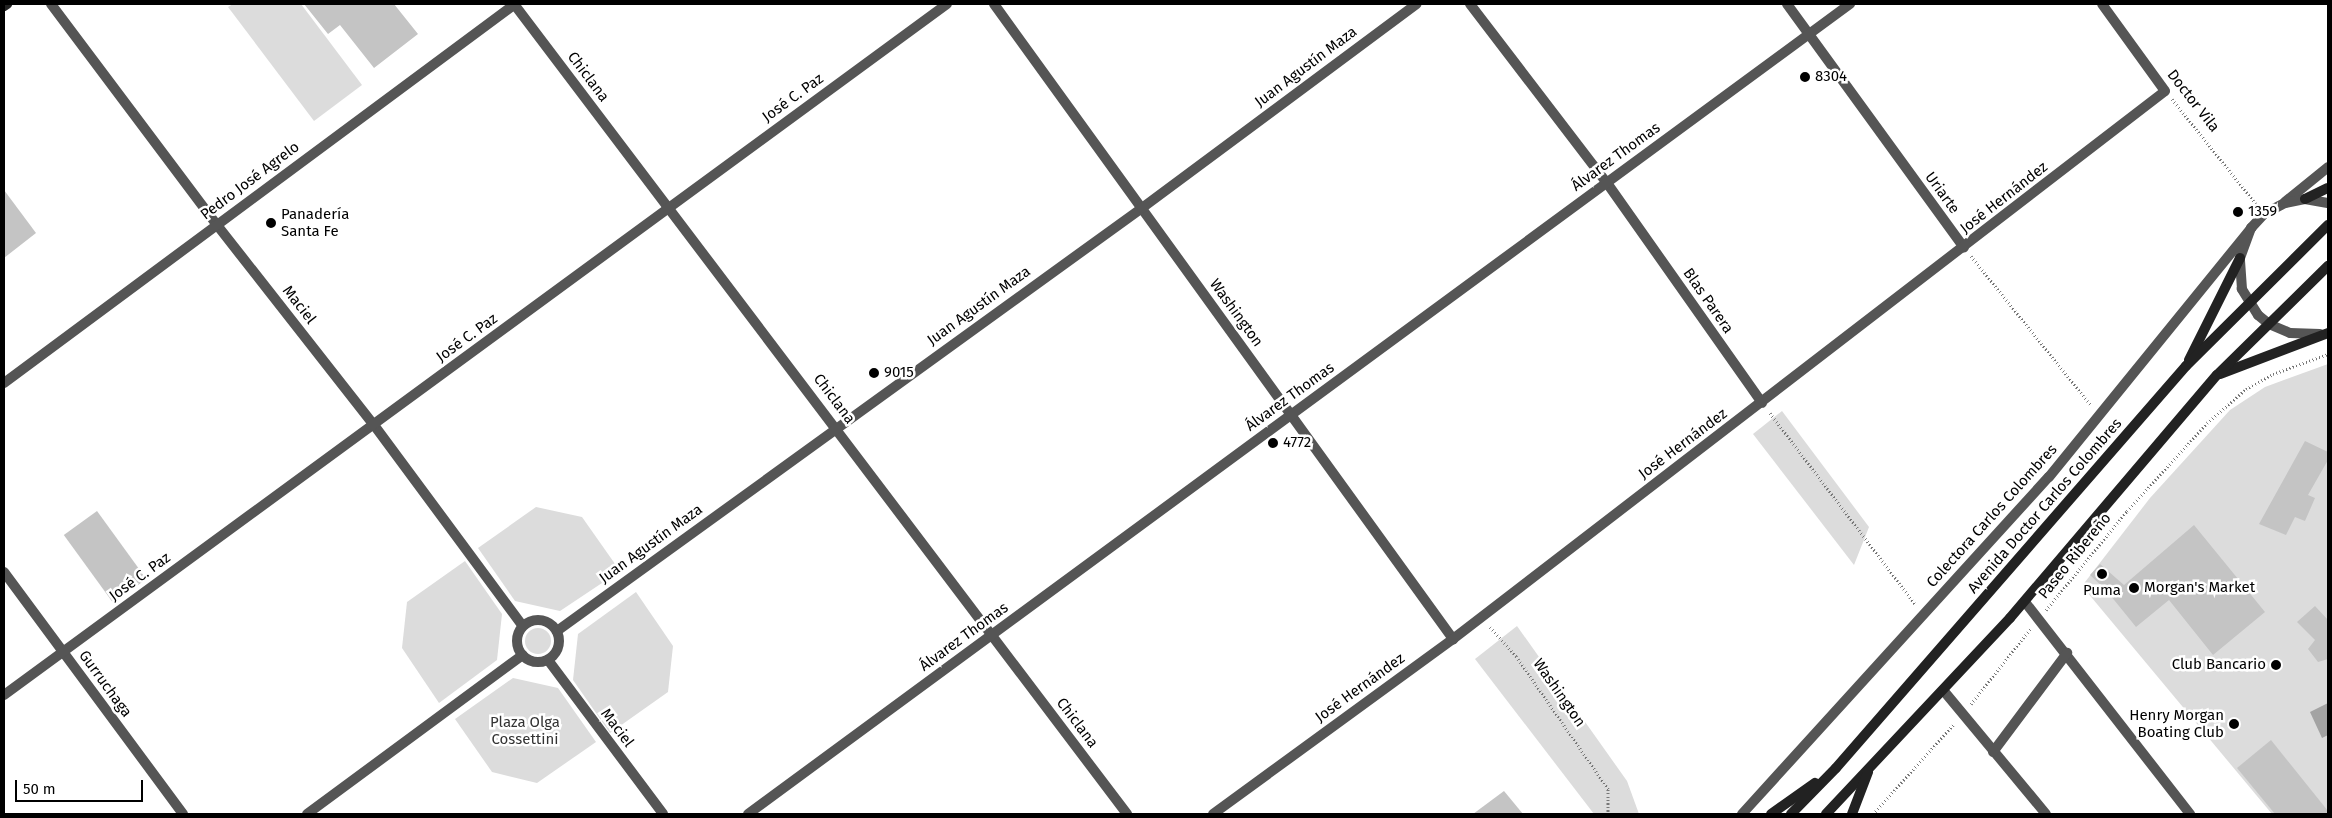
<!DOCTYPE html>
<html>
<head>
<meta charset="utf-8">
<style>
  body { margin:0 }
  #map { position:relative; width:2332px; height:818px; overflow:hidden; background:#fff; font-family:"Fira Sans",sans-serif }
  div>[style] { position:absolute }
  .green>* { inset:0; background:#dcdcdc }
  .round { border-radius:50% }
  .water>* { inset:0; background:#a3a3a3 }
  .building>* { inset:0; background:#c4c4c4; transform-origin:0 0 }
  .path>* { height:3px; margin-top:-1.5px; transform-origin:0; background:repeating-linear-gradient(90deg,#777 0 1px,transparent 0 3.5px) }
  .minor>* { height:10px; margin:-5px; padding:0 5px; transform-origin:5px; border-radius:5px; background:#555 }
  .minor>.ring { margin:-5px; padding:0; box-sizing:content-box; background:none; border:10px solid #555; border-radius:50% }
  .secondary>* { height:10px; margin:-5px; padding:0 5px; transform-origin:5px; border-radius:5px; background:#222 }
  .dots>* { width:14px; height:14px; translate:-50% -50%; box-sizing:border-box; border:2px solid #fff; border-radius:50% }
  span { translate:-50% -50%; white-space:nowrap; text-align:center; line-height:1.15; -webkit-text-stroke:5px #fff; paint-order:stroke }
  .street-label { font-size:15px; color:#000 }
  .poi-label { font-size:15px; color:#000 }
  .left { translate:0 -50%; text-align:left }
  .right { translate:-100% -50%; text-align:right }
  .park-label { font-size:15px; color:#333 }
  .frame { position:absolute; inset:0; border:5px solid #000; pointer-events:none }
  .scale { position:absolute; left:15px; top:780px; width:128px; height:22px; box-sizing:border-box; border:2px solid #000; border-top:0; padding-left:6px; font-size:15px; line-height:18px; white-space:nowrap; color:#000; -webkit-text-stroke:4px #fff; paint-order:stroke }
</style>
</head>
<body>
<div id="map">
  <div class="green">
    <i style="clip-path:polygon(233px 4px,301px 4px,362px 85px,314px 121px,228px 7px)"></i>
    <i style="clip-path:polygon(2328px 364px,2328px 814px,2272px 814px,2082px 586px,2150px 498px,2230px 410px,2265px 387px)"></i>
    <i style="clip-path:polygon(1782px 411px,1869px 527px,1854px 565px,1753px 434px)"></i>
    <i style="clip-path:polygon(536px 507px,582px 517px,620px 571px,560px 611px,515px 601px,478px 548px)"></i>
    <i style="clip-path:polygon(465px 561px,502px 614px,497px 660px,439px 703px,402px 648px,407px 602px)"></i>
    <i style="clip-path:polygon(636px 592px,673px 646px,668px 692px,610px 733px,573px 680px,578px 634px)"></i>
    <i style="clip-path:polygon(1517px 626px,1627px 781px,1639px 814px,1594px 814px,1475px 659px)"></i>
    <i class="round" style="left:525px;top:628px;width:26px;height:26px"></i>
    <i style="clip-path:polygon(513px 678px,558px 688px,596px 742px,537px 783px,492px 772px,455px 719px)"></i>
  </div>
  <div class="water">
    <i style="clip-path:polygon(2328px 703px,2328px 735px,2322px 738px,2310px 712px)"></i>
  </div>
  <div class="building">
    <i style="clip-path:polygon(304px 4px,394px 4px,418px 34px,374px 68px,340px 25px,328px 34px)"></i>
    <i style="clip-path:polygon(4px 190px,36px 233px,4px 258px)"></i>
    <i style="clip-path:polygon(2305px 441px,2328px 452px,2328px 460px,2308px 495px,2315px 498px,2305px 521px,2295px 517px,2286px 535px,2259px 524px)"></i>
    <i style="left:97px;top:511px;width:84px;height:41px;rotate:54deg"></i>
    <i style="clip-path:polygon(2194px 525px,2265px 612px,2213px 655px,2169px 600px,2136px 627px,2106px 590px,2090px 575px,2100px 564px,2124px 585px)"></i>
    <i style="clip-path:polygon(2315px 606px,2328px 620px,2328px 659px,2318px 662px,2308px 649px,2315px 640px,2297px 622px)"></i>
    <i style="clip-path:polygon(2271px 740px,2328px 811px,2328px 814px,2275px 814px,2237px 768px)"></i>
    <i style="clip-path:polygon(1504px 791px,1523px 814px,1473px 814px)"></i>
  </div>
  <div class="path">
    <i style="left:2172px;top:99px;width:134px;rotate:51.3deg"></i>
    <i style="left:1971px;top:256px;width:191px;rotate:51.2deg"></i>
    <i style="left:1770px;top:413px;width:241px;rotate:52.8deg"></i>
    <i style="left:2046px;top:610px;width:128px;rotate:-50.7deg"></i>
    <i style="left:2127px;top:511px;width:119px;rotate:-47.7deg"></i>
    <i style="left:2207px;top:423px;width:52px;rotate:-41.1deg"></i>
    <i style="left:2246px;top:389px;width:31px;rotate:-29deg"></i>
    <i style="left:2273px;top:374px;width:59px;rotate:-20deg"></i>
    <i style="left:1490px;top:627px;width:39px;rotate:48deg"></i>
    <i style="left:1516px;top:656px;width:162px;rotate:55.3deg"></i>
    <i style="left:1608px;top:789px;width:25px;rotate:90deg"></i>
    <i style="left:1971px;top:704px;width:97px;rotate:-51.7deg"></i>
    <i style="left:1873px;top:814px;width:121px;rotate:-48deg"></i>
  </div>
  <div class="minor">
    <i style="left:51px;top:4px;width:276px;rotate:53.1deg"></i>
    <i style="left:217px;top:225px;width:254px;rotate:51.9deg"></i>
    <i style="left:374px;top:425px;width:250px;rotate:53.5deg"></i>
    <i style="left:514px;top:4px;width:1016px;rotate:52.88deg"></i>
    <i style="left:994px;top:4px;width:784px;rotate:54.14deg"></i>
    <i style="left:1470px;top:4px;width:225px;rotate:52.6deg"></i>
    <i style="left:1607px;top:183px;width:269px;rotate:54.8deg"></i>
    <i style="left:1787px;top:4px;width:301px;rotate:54deg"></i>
    <i style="left:2285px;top:202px;width:55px;rotate:-39.1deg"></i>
    <i style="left:2320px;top:334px;width:30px;rotate:-178deg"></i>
    <i style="left:2290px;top:333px;width:23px;rotate:-157deg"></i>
    <i style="left:2269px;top:324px;width:14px;rotate:-141deg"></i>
    <i style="left:2258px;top:315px;width:31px;rotate:-122deg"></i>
    <i style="left:2242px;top:289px;width:31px;rotate:-94deg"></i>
    <i style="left:2240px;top:258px;width:32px;rotate:-70deg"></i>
    <i style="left:2251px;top:228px;width:19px;rotate:-47deg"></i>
    <i style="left:2264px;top:214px;width:24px;rotate:-28deg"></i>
    <i style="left:2285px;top:203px;width:20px;rotate:-11deg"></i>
    <i style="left:2305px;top:199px;width:23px;rotate:10deg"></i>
    <i style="left:4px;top:383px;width:636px;rotate:-36.56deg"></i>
    <i style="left:4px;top:572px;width:301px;rotate:53.5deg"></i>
    <i style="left:2025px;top:602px;width:269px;rotate:52.1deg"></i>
    <i class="ring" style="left:517px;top:620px;width:32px;height:32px"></i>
    <i style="left:557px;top:631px;width:722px;rotate:-35.87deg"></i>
    <i style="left:1142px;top:208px;width:342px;rotate:-36.6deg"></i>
    <i style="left:548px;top:660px;width:192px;rotate:53.2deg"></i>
    <i style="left:1943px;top:690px;width:161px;rotate:50.3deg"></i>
    <i style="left:4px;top:695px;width:1169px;rotate:-36.23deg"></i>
    <i style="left:1993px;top:752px;width:124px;rotate:-53.2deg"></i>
    <i style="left:307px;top:814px;width:268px;rotate:-36.4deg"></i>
    <i style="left:748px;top:814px;width:1368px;rotate:-36.32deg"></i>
    <i style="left:1213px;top:814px;width:297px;rotate:-36.1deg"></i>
    <i style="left:1453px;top:639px;width:898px;rotate:-37.58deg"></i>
    <i style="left:2165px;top:91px;width:107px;rotate:-125.9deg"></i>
    <i style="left:1742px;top:814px;width:456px;rotate:-47.7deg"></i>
    <i style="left:2049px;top:477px;width:321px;rotate:-50.9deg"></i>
  </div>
  <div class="secondary">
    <i style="left:4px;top:6px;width:4px;rotate:-34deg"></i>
    <i style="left:2305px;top:199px;width:25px;rotate:-26deg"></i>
    <i style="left:2189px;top:360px;width:114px;rotate:-63.4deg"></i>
    <i style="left:2220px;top:374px;width:116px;rotate:-20.8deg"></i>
    <i style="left:1771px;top:814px;width:54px;rotate:-35.2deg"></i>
    <i style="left:1791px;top:814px;width:64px;rotate:-45.6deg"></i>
    <i style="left:1836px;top:768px;width:533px;rotate:-48.96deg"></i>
    <i style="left:2186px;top:366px;width:200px;rotate:-44.8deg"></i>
    <i style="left:1826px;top:814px;width:269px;rotate:-46.8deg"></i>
    <i style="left:2010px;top:618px;width:319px;rotate:-49.6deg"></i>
    <i style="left:2217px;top:375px;width:156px;rotate:-44.5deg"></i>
    <i style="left:1852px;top:814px;width:45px;rotate:-69.1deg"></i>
  </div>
  <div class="dots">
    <i style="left:1805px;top:77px;background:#000"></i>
    <i style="left:2238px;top:212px;background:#000"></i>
    <i style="left:271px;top:223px;background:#000"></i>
    <i style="left:874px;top:373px;background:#000"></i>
    <i style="left:1273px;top:443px;background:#000"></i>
    <i style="left:2102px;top:574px;background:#000"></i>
    <i style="left:2134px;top:588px;background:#000"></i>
    <i style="left:2276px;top:665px;background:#000"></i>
    <i style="left:2234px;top:724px;background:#000"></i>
  </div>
  <div class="street-label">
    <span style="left:1306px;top:67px;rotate:-37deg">Juan Agustín Maza</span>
    <span style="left:588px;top:77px;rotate:53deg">Chiclana</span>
    <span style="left:793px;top:98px;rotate:-36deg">José C. Paz</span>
    <span style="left:2193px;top:101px;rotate:52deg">Doctor Vila</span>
    <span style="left:1616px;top:157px;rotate:-36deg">Álvarez Thomas</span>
    <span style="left:250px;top:181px;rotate:-37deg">Pedro José Agrelo</span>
    <span style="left:1942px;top:193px;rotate:54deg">Uriarte</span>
    <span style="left:2004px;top:198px;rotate:-38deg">José Hernández</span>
    <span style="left:1708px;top:301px;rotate:55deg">Blas Parera</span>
    <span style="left:299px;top:305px;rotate:52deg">Maciel</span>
    <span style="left:979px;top:306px;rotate:-36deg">Juan Agustín Maza</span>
    <span style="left:1236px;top:313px;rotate:54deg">Washington</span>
    <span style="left:467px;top:338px;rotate:-36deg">José C. Paz</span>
    <span style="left:1290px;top:397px;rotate:-36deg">Álvarez Thomas</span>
    <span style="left:834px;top:399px;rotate:53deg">Chiclana</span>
    <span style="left:1683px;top:444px;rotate:-37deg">José Hernández</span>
    <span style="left:2045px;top:506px;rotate:-49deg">Avenida Doctor Carlos Colombres</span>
    <span style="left:1992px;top:516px;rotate:-48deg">Colectora Carlos Colombres</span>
    <span style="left:651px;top:544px;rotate:-36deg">Juan Agustín Maza</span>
    <span style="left:2075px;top:556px;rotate:-51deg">Paseo Ribereño</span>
    <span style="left:140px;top:577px;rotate:-36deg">José C. Paz</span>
    <span style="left:964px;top:637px;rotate:-36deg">Álvarez Thomas</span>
    <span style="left:105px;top:684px;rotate:54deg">Gurruchaga</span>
    <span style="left:1360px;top:688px;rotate:-36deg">José Hernández</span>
    <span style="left:1559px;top:693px;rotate:55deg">Washington</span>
    <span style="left:1077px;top:723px;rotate:53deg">Chiclana</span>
    <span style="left:617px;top:728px;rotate:53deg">Maciel</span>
  </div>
  <div class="poi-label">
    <span class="left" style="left:1815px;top:77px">8304</span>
    <span class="left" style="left:2248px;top:212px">1359</span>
    <span class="left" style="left:281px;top:223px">Panadería<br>Santa Fe</span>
    <span class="left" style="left:884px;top:373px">9015</span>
    <span class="left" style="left:1283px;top:443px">4772</span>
    <span class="left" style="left:2144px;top:588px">Morgan's Market</span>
    <span style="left:2102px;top:591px">Puma</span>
    <span class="right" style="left:2266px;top:665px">Club Bancario</span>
    <span class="right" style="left:2224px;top:724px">Henry Morgan<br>Boating Club</span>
  </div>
  <div class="park-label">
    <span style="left:525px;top:731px">Plaza Olga<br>Cossettini</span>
  </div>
  <div class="frame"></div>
  <div class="scale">50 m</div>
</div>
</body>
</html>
